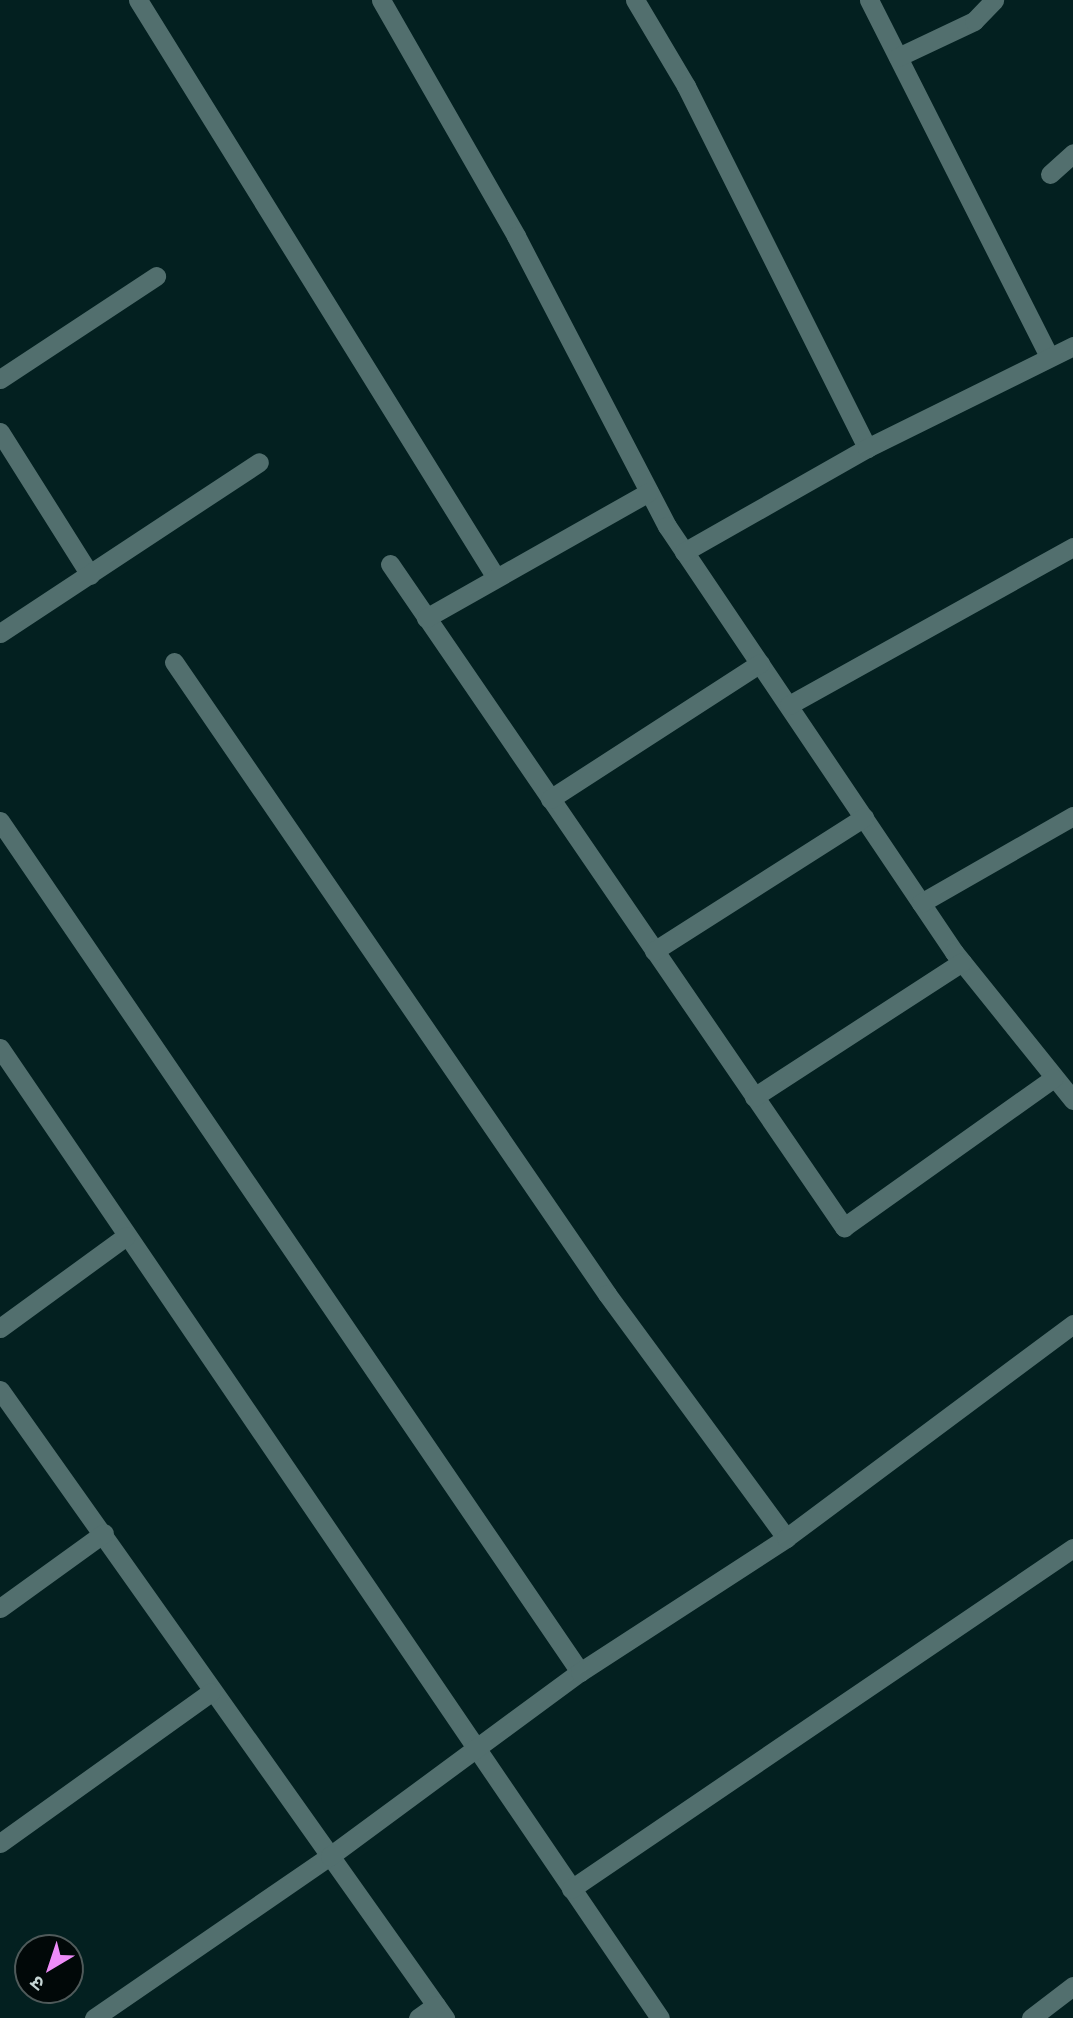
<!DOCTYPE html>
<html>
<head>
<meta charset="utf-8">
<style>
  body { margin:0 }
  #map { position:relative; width:1073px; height:2018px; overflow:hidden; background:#032020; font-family:"PT Sans Narrow","Noto Sans Devanagari",sans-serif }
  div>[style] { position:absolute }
  .minor>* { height:19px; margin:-9.5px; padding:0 9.5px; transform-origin:9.5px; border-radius:9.5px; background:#526f6e }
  span { translate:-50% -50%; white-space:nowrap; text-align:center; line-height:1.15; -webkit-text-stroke:7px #010808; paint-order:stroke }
  .north { position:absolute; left:14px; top:1934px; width:70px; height:70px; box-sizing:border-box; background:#010808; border:2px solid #4f5a5a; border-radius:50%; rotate:219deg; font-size:19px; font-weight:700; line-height:28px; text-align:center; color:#c5d5d4 }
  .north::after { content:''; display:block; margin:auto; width:24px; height:32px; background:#ee8bf8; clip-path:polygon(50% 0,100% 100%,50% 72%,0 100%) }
</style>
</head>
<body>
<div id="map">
  <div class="minor">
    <i style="left:138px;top:0;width:678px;rotate:58.21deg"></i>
    <i style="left:381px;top:0;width:272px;rotate:60.2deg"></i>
    <i style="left:516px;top:236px;width:327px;rotate:62.5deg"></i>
    <i style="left:667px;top:526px;width:514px;rotate:56.03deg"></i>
    <i style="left:954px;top:952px;width:190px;rotate:51.2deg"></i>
    <i style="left:635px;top:0;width:100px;rotate:59.3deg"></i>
    <i style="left:686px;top:86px;width:405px;rotate:63.4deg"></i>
    <i style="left:869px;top:0;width:400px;rotate:63.2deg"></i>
    <i style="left:898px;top:57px;width:84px;rotate:-25.3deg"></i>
    <i style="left:974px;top:21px;width:29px;rotate:-46deg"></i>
    <i style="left:1050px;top:174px;width:31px;rotate:-42deg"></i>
    <i style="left:0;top:379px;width:187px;rotate:-33.4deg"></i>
    <i style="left:0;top:432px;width:169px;rotate:57.8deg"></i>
    <i style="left:684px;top:552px;width:210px;rotate:-29.6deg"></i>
    <i style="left:867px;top:448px;width:230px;rotate:-26.3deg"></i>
    <i style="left:390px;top:564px;width:804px;rotate:55.6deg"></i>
    <i style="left:844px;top:1227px;width:257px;rotate:-35.4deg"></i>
    <i style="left:426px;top:618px;width:256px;rotate:-29.5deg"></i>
    <i style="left:0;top:633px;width:310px;rotate:-33.4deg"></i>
    <i style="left:174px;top:662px;width:766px;rotate:55.58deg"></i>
    <i style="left:607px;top:1294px;width:303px;rotate:53.7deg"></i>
    <i style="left:789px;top:705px;width:325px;rotate:-29.1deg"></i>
    <i style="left:550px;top:799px;width:250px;rotate:-32.9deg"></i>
    <i style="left:0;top:821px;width:1030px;rotate:55.72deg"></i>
    <i style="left:921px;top:903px;width:175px;rotate:-29.8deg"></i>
    <i style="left:654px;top:951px;width:249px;rotate:-32.5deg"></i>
    <i style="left:0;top:1048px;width:1173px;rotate:55.77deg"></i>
    <i style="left:754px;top:1097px;width:248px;rotate:-33deg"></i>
    <i style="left:0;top:1328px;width:156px;rotate:-36.1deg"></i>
    <i style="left:0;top:1390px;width:770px;rotate:54.68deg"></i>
    <i style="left:0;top:1608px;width:128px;rotate:-35.8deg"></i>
    <i style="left:0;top:1843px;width:259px;rotate:-35.6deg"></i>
    <i style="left:571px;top:1889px;width:607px;rotate:-34.19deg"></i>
    <i style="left:94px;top:2018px;width:286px;rotate:-34.5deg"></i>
    <i style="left:330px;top:1856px;width:310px;rotate:-36.4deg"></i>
    <i style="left:580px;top:1672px;width:246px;rotate:-33deg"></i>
    <i style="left:786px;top:1538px;width:358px;rotate:-36.7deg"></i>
    <i style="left:418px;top:2018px;width:22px;rotate:-36deg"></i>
    <i style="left:1031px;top:2018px;width:53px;rotate:-37.3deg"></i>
  </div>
  <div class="north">उ</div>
</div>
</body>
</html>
